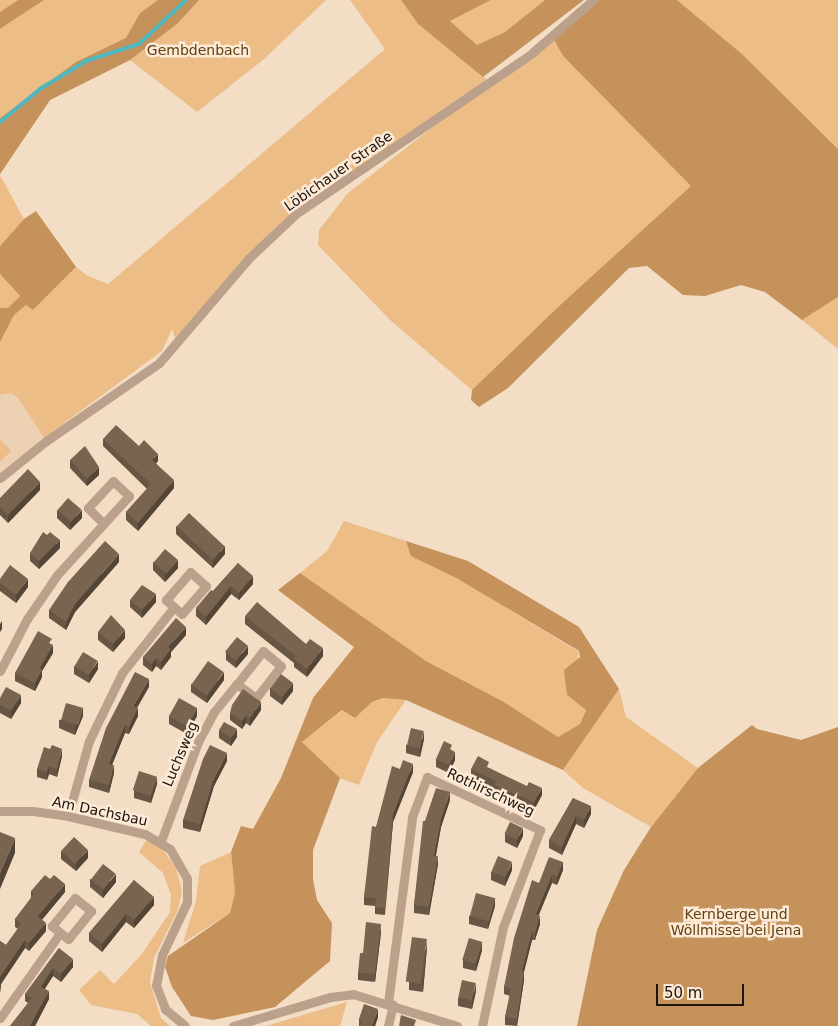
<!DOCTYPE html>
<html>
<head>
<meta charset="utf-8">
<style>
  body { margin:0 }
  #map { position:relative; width:838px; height:1026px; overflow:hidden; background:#f3ddc4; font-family:"DejaVu Sans",sans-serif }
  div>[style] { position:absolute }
  .built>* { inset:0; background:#edd1b3 }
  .green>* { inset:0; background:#edbd88 }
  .forest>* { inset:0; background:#c4925a }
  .stream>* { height:4px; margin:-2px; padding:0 2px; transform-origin:2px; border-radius:2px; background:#50b7be }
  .minor>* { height:9px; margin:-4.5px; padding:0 4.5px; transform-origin:4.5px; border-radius:4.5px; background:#bba08b }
  .wall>* { inset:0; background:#675644 }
  .shaded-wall>* { inset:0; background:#544637 }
  .building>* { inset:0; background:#78644f; transform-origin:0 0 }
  span { translate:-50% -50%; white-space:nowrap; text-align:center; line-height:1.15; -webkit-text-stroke:5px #fdebd7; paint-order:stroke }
  .park-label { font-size:14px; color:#624013 }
  .street-label { font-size:14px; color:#1d150d }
  .scale { position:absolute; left:656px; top:984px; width:88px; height:22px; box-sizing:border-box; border:2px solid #1d150d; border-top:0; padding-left:6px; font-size:15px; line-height:18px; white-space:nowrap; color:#1d150d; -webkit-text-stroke:4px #fdebd7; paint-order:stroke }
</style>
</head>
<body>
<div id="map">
  <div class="built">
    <i style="clip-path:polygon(11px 393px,18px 398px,44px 438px,0 474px,0 395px)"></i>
  </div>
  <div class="green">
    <i style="clip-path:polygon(0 0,18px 0,0 12px)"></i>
    <i style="clip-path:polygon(44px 0,326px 0,263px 60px,197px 112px,130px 60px,50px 100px,0 174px,0 29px)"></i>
    <i style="clip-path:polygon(350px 0,401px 0,418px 24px,490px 82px,552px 36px,563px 56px,692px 186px,558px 307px,472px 390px,390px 320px,318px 245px,319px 230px,347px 194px,480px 90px,297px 213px,248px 258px,177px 344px,172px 329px,162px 351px,44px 438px,18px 398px,11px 393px,0 395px,0 342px,14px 315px,26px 305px,33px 310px,76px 267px,88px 276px,108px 284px,385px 49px)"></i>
    <i style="clip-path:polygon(491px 0,545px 0,505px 32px,477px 45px,450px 21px)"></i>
    <i style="clip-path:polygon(677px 0,838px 0,838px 149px,742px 54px)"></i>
    <i style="clip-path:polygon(0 175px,24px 219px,0 246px)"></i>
    <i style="clip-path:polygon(0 274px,20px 296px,8px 309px,0 308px)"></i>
    <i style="clip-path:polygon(838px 297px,838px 349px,802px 320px)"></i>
    <i style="clip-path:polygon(0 439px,11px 451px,0 462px)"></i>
    <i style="clip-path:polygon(344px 521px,406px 541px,412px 556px,456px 578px,579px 652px,567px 695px,586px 710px,580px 724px,558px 737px,504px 702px,426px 661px,300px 573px,327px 551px)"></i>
    <i style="clip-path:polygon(619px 689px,626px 717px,698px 768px,651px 827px,583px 788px,563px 770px)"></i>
    <i style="clip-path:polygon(383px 698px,406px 700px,377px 742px,359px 785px,340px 778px,302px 742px,343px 710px,355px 718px,372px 702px)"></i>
    <i style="clip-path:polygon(147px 839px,164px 851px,176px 868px,182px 891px,178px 910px,154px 958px,150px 982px,161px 1018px,170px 1026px,151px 1026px,137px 1014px,91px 1005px,79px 990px,100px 970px,114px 984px,141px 955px,170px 912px,171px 895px,163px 873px,139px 852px)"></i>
    <i style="clip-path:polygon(231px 852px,235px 892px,230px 913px,183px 943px,196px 901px,200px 866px)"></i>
    <i style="clip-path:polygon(347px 1002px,340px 1026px,266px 1026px,323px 1009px)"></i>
  </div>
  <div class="forest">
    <i style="clip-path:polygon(18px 0,44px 0,0 29px,0 12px)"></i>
    <i style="clip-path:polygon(158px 0,199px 0,178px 23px,130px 60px,50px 100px,0 174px,0 118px,76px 62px,126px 38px,140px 13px)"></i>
    <i style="clip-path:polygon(401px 0,491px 0,450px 21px,477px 45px,505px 32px,545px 0,584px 0,483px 77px,418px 24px)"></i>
    <i style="clip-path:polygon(593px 0,677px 0,742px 54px,838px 149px,838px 297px,802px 320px,765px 292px,741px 285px,705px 296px,683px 295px,647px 266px,629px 268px,508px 388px,479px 407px,471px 400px,472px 390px,558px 307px,691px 186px,563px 56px,552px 36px)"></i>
    <i style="clip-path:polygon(36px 211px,76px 267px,33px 310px,26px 305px,14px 315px,0 342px,0 308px,8px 308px,20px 296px,0 274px,0 246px,24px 219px)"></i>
    <i style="clip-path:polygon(406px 541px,468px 561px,579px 627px,619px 689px,563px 770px,406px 700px,383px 698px,372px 702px,355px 718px,342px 710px,302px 742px,340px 778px,313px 850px,313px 879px,317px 900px,332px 923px,330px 961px,275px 1007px,213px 1020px,191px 1016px,172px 987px,165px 967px,168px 956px,230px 913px,235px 892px,231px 852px,241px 826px,253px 829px,281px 778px,313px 698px,354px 647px,278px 590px,300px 573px,426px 661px,504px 702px,558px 737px,580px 724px,586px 710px,567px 695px,564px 670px,580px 657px,579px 651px,456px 578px,411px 556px)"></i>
    <i style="clip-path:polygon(752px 725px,757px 729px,801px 740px,838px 727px,838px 1026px,577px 1026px,597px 930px,624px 870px,651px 827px,698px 768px)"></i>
  </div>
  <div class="stream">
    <i style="left:0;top:122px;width:52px;rotate:-39.5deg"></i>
    <i style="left:40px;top:89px;width:54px;rotate:-31.3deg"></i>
    <i style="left:86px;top:61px;width:56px;rotate:-17.8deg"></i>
    <i style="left:139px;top:44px;width:64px;rotate:-43.1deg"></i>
  </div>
  <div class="minor">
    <i style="left:0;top:478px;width:59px;rotate:-38.8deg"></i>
    <i style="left:46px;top:441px;width:137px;rotate:-34.6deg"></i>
    <i style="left:159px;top:363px;width:138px;rotate:-49.4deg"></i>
    <i style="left:249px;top:258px;width:66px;rotate:-43.2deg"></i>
    <i style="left:297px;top:213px;width:284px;rotate:-34.2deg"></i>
    <i style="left:532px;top:53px;width:81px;rotate:-41deg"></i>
    <i style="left:0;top:671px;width:59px;rotate:-62.6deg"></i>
    <i style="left:27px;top:619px;width:53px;rotate:-55.7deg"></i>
    <i style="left:57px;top:575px;width:107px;rotate:-47.7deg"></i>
    <i style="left:129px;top:496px;width:22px;rotate:-137deg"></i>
    <i style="left:113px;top:481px;width:37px;rotate:133deg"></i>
    <i style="left:88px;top:508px;width:21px;rotate:45deg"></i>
    <i style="left:0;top:811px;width:33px"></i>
    <i style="left:33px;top:811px;width:35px;rotate:8deg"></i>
    <i style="left:68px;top:816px;width:79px;rotate:13.2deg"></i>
    <i style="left:145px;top:834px;width:29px;rotate:31deg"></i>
    <i style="left:170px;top:849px;width:34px;rotate:60deg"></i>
    <i style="left:187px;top:879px;width:23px;rotate:90deg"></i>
    <i style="left:187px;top:902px;width:59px;rotate:115.3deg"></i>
    <i style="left:162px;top:955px;width:31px;rotate:101deg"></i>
    <i style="left:156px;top:985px;width:26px;rotate:69deg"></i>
    <i style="left:165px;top:1009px;width:26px;rotate:40deg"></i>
    <i style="left:68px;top:816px;width:78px;rotate:-74.4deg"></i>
    <i style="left:89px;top:741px;width:76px;rotate:-64.1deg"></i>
    <i style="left:122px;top:673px;width:84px;rotate:-51.8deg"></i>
    <i style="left:174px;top:607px;width:11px;rotate:-139deg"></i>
    <i style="left:166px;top:600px;width:37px;rotate:-49deg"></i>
    <i style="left:190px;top:572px;width:21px;rotate:41deg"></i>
    <i style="left:206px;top:586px;width:37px;rotate:131deg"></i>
    <i style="left:182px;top:614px;width:11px;rotate:-139deg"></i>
    <i style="left:161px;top:841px;width:106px;rotate:-69.5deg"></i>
    <i style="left:198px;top:742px;width:34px;rotate:-62deg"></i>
    <i style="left:214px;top:712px;width:36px;rotate:-51deg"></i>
    <i style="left:237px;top:684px;width:42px;rotate:-51.8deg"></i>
    <i style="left:263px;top:651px;width:23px;rotate:40deg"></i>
    <i style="left:281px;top:666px;width:41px;rotate:128deg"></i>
    <i style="left:256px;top:698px;width:24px;rotate:-144deg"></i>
    <i style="left:75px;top:898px;width:21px;rotate:39deg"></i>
    <i style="left:91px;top:911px;width:36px;rotate:129deg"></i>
    <i style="left:68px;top:939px;width:21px;rotate:-141deg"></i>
    <i style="left:52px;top:926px;width:36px;rotate:-51deg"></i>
    <i style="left:388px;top:1003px;width:188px;rotate:-82.6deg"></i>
    <i style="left:412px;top:817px;width:43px;rotate:-69.4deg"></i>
    <i style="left:427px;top:777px;width:125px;rotate:25.1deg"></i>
    <i style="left:540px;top:830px;width:104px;rotate:110.9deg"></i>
    <i style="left:503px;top:927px;width:101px;rotate:102deg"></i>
    <i style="left:0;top:1018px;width:104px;rotate:-54.8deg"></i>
    <i style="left:233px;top:1026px;width:101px;rotate:-16.6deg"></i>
    <i style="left:330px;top:997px;width:23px;rotate:-7deg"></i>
    <i style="left:353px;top:994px;width:109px;rotate:17.1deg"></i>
    <i style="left:388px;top:1026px;width:22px;rotate:-77deg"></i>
  </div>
  <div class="wall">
    <i style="clip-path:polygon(103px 439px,139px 446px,158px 461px,156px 463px,174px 488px,138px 531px,126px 520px,126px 512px,147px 489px,103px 446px)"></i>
    <i style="clip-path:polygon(70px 460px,99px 475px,87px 486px,70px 468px)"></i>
    <i style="clip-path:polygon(40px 490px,8px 523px,0 515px,0 498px)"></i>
    <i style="clip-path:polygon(57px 510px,82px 518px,70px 530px,57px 518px)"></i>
    <i style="clip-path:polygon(176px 526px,225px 554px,213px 568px,176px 534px)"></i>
    <i style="clip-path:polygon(47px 535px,60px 548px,39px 569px,30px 561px,30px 553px)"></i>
    <i style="clip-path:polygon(119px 562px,75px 612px,66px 630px,49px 618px,49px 610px)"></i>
    <i style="clip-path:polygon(153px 562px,178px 568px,165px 582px,153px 570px)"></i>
    <i style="clip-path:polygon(238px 563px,253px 584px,239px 600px,231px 594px,206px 625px,196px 616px,196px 608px,213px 591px)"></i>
    <i style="clip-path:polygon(0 579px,28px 587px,16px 603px,0 591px)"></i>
    <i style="clip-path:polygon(130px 600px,156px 602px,142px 618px,130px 607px)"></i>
    <i style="clip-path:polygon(245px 616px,306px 644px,323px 656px,307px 677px,294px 667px,294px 663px,245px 624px)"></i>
    <i style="clip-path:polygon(98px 632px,125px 638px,113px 652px,98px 640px)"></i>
    <i style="clip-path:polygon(186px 635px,171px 652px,171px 657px,161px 670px,156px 666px,152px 672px,143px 665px,143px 657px)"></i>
    <i style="clip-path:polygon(52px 645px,53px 653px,42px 671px,42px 677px,35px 691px,15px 681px,15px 673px)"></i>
    <i style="clip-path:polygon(226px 652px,248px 654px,236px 668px,226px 660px)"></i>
    <i style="clip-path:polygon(74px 666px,98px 669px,89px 683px,74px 674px)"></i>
    <i style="clip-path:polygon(224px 680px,207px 703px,191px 692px,191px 684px)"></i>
    <i style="clip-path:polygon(149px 687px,137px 708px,138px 716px,129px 734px,125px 733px,112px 765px,114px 773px,109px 793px,89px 787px,89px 780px)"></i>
    <i style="clip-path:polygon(270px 688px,293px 691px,282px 705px,270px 696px)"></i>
    <i style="clip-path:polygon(0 698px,21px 703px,11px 719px,0 713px)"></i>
    <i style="clip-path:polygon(261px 710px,250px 726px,246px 723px,242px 729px,230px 720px,230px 713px)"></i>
    <i style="clip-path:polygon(83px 716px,75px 735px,59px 728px,59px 720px)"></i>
    <i style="clip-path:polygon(169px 716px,197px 716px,187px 734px,169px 724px)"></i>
    <i style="clip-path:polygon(219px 730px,237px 737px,231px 746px,219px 738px)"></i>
    <i style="clip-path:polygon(424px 739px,420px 757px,406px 753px,406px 745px)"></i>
    <i style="clip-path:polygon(62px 756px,57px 777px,49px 774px,47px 780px,37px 777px,37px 769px)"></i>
    <i style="clip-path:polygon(436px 759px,455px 760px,449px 773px,436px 767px)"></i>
    <i style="clip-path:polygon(227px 761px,214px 786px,200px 832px,183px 828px,183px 820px)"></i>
    <i style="clip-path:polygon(489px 768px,542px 795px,534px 810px,494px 793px,494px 788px,471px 777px,471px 769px)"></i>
    <i style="clip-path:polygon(400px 769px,413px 772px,393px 822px,385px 915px,375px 914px,375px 906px,364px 905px,364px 897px,376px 827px)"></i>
    <i style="clip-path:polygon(157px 784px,151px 803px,134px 798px,134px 790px)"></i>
    <i style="clip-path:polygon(573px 798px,591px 814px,584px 828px,576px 824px,562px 855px,549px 848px,549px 840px)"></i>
    <i style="clip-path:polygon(450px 800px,441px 827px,436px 856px,438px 864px,429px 915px,414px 913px,414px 905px,425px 821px)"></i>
    <i style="clip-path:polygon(505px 834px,523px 836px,517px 848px,505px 842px)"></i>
    <i style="clip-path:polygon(61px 851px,88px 858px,76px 871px,61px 859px)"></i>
    <i style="clip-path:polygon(563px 862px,563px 870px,557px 885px,552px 883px,538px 915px,540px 924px,535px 940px,532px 940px,524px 972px,524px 980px,517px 1026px,505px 1025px,505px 1017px,510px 996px,504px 994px,504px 987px,539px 883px)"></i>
    <i style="clip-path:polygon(512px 870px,505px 886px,491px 880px,491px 872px)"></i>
    <i style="clip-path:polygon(90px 879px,116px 882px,103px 898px,90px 887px)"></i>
    <i style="clip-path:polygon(134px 880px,154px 905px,134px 928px,126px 922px,102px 952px,89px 941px,89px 933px)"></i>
    <i style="clip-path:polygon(31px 891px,65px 892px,42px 920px,46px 931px,29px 951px,25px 948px,1px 984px,0 993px,0 941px,6px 945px,18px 929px,15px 927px,15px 919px,31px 898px)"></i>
    <i style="clip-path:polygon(495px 906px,488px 929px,469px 924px,469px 916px)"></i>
    <i style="clip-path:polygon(381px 932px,375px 982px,358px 980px,358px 973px,363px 953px)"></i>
    <i style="clip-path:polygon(427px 947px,423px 992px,409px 990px,409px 982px)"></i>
    <i style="clip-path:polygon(59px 948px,73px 967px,61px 982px,53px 976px,45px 989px,49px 999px,35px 1026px,10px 1026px,28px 1003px,25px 1001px,25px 994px)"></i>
    <i style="clip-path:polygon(482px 950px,476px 971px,463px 968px,463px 960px)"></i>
    <i style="clip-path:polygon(476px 991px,472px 1009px,458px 1006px,458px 998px)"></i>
    <i style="clip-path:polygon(378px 1017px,375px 1026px,359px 1026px,359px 1019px)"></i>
  </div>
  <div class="shaded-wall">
    <i style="clip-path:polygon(158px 454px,158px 461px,152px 468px,152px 460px)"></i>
    <i style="clip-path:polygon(99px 467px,99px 475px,87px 486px,87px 479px)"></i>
    <i style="clip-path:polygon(174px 480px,174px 488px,138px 531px,138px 523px)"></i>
    <i style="clip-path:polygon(40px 482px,40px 490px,8px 523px,8px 515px)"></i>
    <i style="clip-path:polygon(82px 510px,82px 518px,70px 530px,70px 522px)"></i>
    <i style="clip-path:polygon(60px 540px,60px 548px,39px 569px,39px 561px)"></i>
    <i style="clip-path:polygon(225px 546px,225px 554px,213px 568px,213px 561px)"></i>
    <i style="clip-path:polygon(119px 554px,119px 562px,75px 612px,66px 630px,66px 622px,75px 604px)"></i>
    <i style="clip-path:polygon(178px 560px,178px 568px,165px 582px,165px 574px)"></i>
    <i style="clip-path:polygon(253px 576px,253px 584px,239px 600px,239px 593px)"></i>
    <i style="clip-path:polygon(28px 579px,28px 587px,16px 603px,16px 595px)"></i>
    <i style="clip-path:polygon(231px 586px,231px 594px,206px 625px,206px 617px)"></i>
    <i style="clip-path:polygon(156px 594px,156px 602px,142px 618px,142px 610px)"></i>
    <i style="clip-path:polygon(2px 621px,2px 629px,0 632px,0 624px)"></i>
    <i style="clip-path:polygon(186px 627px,186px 635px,171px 652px,171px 657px,161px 670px,161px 662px,168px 647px)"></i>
    <i style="clip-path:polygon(125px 630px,125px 638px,113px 652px,113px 644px)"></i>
    <i style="clip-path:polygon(53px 645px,53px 653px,42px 671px,42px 677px,35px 691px,35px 683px,40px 668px)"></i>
    <i style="clip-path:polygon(248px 646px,248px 654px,236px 668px,236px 661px)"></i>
    <i style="clip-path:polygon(323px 648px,323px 656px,307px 677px,307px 669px)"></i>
    <i style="clip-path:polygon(156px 658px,156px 666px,152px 672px,152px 664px)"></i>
    <i style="clip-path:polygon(98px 661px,98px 669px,89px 683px,89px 675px)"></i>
    <i style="clip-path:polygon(224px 672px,224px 680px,207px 703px,207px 696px)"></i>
    <i style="clip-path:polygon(149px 679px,149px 687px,133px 714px,133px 706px)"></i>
    <i style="clip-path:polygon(293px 683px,293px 691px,282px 705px,282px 697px)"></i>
    <i style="clip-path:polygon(21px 695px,21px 703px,11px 719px,11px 711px)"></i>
    <i style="clip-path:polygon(261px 702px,261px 710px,250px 726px,250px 718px)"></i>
    <i style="clip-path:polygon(83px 708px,83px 716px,75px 735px,75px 727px)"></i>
    <i style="clip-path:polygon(138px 708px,138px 716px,129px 734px,129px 727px)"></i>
    <i style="clip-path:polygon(197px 708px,197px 716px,187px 734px,187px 726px)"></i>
    <i style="clip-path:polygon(246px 715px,246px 723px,242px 729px,242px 721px)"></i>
    <i style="clip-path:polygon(125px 725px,125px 733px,109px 772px,109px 764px)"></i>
    <i style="clip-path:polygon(237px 729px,237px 737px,231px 746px,231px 738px)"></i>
    <i style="clip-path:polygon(424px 731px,424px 739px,420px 757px,420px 749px)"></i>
    <i style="clip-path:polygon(62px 749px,62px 756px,57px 777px,57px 769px)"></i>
    <i style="clip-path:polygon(455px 752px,455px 760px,449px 773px,449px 765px)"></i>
    <i style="clip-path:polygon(227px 753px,227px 761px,214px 786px,200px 832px,200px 824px,214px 778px)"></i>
    <i style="clip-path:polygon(413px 764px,413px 772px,393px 822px,385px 915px,393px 814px)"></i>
    <i style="clip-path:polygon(114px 765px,114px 773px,109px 793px,109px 785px)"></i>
    <i style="clip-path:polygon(49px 766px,49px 774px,47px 780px,47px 772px)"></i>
    <i style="clip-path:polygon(157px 777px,157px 784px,151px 803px,151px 795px)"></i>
    <i style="clip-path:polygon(542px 788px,542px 795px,534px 810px,534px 802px)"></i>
    <i style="clip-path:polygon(450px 792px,450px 800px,441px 827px,434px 864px,434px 856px,441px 819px)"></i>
    <i style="clip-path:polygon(591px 806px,591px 814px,584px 828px,584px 820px)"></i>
    <i style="clip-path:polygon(576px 816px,576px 824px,562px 855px,562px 847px)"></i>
    <i style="clip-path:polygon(523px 828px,523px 836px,517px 848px,517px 840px)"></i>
    <i style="clip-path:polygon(15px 838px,15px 853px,0 889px,0 873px)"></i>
    <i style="clip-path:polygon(88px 850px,88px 858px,76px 871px,76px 863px)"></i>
    <i style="clip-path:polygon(438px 856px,438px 864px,429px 915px,429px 907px)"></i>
    <i style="clip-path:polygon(512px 862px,512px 870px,505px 886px,505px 878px)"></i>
    <i style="clip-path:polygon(563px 862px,563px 870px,557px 885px,557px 877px)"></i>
    <i style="clip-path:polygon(116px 874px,116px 882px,103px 898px,103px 890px)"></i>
    <i style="clip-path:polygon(552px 875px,552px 883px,536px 922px,536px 914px)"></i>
    <i style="clip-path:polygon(65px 884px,65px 892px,38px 924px,38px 916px)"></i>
    <i style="clip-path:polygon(154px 897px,154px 905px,134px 928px,134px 920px)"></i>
    <i style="clip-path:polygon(495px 898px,495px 906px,488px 929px,488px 921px)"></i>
    <i style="clip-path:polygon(126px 914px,126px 922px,102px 952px,102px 944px)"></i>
    <i style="clip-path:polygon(540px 916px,540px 924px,535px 940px,535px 933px)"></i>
    <i style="clip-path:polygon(46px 923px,46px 931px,29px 951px,29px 943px)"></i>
    <i style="clip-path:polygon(381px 924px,381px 932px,375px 982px,375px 974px)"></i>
    <i style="clip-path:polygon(532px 932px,532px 940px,522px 979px,522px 971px)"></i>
    <i style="clip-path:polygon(427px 939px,427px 947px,423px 992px,423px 984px)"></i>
    <i style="clip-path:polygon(25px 940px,25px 948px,1px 984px,0 993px,0 977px)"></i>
    <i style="clip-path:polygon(482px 942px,482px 950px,476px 971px,476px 963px)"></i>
    <i style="clip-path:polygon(73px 959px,73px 967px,61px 982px,61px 974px)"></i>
    <i style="clip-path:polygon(53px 968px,53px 976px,41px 994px,41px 987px)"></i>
    <i style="clip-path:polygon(524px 972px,524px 980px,517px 1026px,517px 1019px)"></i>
    <i style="clip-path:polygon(476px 983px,476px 991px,472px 1009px,472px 1002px)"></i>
    <i style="clip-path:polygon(49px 991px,49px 999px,35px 1026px,30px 1026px)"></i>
    <i style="clip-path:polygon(378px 1009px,378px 1017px,375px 1026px,372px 1026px)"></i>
  </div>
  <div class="building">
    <i style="clip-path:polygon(116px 425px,139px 446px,144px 440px,158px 454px,152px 460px,174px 480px,138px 523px,126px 512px,151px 484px,103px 439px)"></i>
    <i style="clip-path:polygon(85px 446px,99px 467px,87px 479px,70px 460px)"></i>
    <i style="clip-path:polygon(28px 469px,40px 482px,8px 515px,0 507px,0 498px)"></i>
    <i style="left:68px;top:498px;width:18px;height:16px;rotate:41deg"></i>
    <i style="left:189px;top:513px;width:49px;height:18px;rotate:43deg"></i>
    <i style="clip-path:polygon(43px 532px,47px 535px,50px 532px,60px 540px,39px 561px,30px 553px)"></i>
    <i style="clip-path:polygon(105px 541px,119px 554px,75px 604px,66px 622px,49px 610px,68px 582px)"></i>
    <i style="left:165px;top:549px;width:17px;height:18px;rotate:40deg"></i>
    <i style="clip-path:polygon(238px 563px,253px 576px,239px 593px,231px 586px,206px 617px,196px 608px,211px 590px,213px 591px)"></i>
    <i style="clip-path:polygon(10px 565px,28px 579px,16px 595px,0 583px,0 579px)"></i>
    <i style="clip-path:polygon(142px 585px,156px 594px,142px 610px,130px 600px)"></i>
    <i style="clip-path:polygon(257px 602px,306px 644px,310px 639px,323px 648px,307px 669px,294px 659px,296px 656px,245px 616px)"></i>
    <i style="clip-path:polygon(111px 615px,125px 630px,113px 644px,98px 632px)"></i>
    <i style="clip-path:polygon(176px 618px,186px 627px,168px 647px,171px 649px,161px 662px,156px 658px,152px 664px,143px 657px)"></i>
    <i style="clip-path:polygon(38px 631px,52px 639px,49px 643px,53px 645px,40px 668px,42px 670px,35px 683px,15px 673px)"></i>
    <i style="left:237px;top:637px;width:14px;height:19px;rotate:39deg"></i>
    <i style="left:83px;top:652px;width:17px;height:17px;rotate:31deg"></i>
    <i style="left:208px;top:661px;width:19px;height:29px;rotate:35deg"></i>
    <i style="clip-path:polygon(135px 672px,149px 679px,133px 706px,138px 708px,129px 727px,125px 725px,109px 764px,114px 765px,109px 785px,89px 780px,106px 728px)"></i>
    <i style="left:281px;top:674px;width:15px;height:18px;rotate:37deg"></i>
    <i style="clip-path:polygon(6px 687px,21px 695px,11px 711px,0 705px,0 698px)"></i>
    <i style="clip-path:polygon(243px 689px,261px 702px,250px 718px,246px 715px,242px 721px,230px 713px,232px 705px)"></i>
    <i style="left:179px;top:698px;width:21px;height:21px;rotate:29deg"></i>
    <i style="left:66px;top:703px;width:18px;height:18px;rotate:16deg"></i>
    <i style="clip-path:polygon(224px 722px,237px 729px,231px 738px,219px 730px)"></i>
    <i style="left:411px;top:728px;width:13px;height:18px;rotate:13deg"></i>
    <i style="clip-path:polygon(444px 741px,452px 745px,450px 749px,455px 752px,449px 765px,436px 759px)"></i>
    <i style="clip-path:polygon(52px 745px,62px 749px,57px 769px,49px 766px,47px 772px,37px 769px,44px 747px,50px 749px)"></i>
    <i style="clip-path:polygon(210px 745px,227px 753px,214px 778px,200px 824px,183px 820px,203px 759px)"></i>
    <i style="clip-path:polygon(478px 756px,489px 762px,487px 767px,527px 786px,529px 782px,542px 788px,534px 802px,494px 785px,496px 781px,471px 769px)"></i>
    <i style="clip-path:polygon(403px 760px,413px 764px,393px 814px,385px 908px,375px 907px,376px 898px,364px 897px,372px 826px,376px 827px,392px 766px,400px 769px)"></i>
    <i style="left:139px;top:771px;width:19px;height:20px;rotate:18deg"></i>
    <i style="clip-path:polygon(436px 788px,450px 792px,441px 819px,434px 856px,438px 856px,429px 907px,414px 905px,423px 821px,425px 821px)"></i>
    <i style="clip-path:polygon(573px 798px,591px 806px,584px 820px,576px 816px,562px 847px,549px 840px)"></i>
    <i style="left:510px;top:822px;width:14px;height:13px;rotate:25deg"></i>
    <i style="clip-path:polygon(0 832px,15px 838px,0 873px)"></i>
    <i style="left:74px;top:837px;width:19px;height:19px;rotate:43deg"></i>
    <i style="left:498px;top:856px;width:15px;height:17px;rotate:23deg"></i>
    <i style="clip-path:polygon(549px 857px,563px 862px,557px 877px,552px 875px,536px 914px,540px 916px,535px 933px,532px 932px,522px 971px,524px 972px,517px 1019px,505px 1017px,511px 988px,504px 987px,514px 938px,532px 880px,539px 883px)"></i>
    <i style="left:103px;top:864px;width:16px;height:20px;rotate:38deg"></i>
    <i style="clip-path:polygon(45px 875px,50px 879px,54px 875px,65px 884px,38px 916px,46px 923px,29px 943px,25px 940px,0 977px,0 941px,6px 945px,21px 924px,15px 919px,34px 894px,31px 891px)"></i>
    <i style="clip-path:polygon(134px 880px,154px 897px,134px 920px,126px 914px,102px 944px,89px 933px)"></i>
    <i style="left:476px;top:893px;width:20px;height:24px;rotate:15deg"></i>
    <i style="clip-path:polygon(366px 922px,381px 924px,375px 974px,358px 973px,360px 953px,363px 953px)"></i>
    <i style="left:412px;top:937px;width:15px;height:45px;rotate:8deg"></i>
    <i style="left:469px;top:938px;width:14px;height:23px;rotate:17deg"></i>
    <i style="clip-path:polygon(59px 948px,73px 959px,61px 974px,53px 968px,41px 987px,49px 991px,30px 1026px,10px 1026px,32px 998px,25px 994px)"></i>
    <i style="left:462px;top:980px;width:14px;height:18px;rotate:12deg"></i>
    <i style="clip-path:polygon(364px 1004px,378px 1009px,372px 1026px,360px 1026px,362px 1021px,359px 1019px)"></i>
    <i style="clip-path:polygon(401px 1015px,416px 1020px,414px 1026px,399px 1026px)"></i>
  </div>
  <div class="park-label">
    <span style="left:198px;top:50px">Gembdenbach</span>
    <span style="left:736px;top:922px">Kernberge und<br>Wöllmisse bei Jena</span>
  </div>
  <div class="street-label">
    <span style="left:338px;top:171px;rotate:-35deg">Löbichauer Straße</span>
    <span style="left:180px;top:754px;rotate:-67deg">Luchsweg</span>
    <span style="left:491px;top:792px;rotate:25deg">Rothirschweg</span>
    <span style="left:100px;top:811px;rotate:12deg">Am Dachsbau</span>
  </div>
  <div class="scale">50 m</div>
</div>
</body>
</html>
